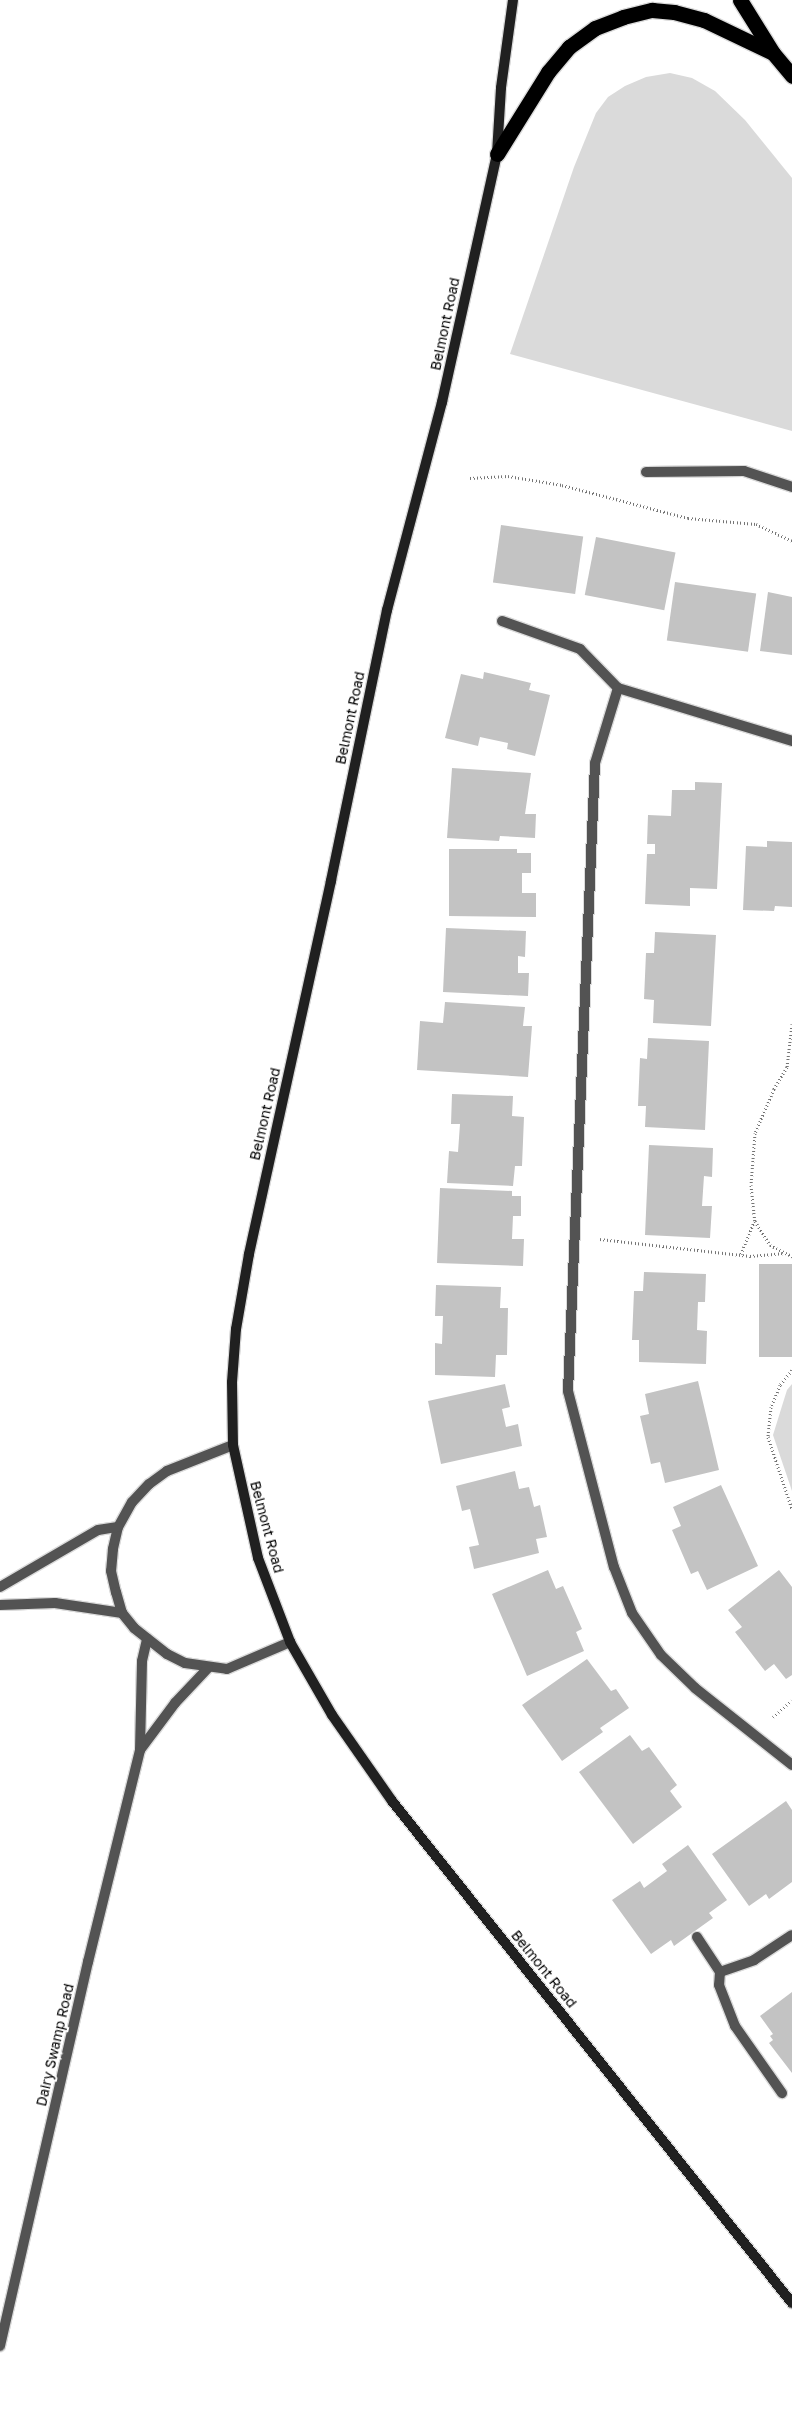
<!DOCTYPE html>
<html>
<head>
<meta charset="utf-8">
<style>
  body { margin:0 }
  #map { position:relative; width:792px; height:2425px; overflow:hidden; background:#fff; font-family:"Golos Text",sans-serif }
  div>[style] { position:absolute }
  .green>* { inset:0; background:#dadada }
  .building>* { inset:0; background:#c3c3c3; transform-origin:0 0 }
  .path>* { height:3px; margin-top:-1.5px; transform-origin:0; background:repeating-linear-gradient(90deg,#757575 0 1px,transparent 0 3.5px) }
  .roads { filter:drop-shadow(1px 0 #dbdbdb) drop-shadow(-1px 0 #dbdbdb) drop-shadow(0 1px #dbdbdb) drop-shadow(0 -1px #dbdbdb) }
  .street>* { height:10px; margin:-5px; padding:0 5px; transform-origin:5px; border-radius:5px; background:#535353 }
  .secondary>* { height:10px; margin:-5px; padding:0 5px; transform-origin:5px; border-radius:5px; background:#202020 }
  .highway>* { height:15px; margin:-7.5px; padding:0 7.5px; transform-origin:7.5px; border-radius:7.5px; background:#000 }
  span { translate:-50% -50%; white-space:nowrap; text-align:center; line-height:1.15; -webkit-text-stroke:4px #fff; paint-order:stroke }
  .street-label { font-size:14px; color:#000 }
</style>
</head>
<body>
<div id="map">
  <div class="green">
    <i style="clip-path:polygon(670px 73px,692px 78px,715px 91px,745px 120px,792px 178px,792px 431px,510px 354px,574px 167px,596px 113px,608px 97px,625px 86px,646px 77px)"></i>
    <i style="clip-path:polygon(792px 1384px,792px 1491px,773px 1435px,787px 1390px)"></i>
  </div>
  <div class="building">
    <i style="left:501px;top:525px;width:83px;height:58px;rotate:8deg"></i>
    <i style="left:596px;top:537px;width:81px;height:59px;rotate:11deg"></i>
    <i style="left:675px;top:582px;width:82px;height:59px;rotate:8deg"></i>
    <i style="clip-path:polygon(768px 592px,792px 597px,792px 655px,760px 651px)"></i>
    <i style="clip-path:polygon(484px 672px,531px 683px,529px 690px,550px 695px,535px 756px,507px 749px,508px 743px,480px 737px,478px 746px,445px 738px,461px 674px,483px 679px)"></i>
    <i style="clip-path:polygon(452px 768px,531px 773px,525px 814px,536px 814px,535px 838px,500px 836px,499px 841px,447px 838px)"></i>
    <i style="clip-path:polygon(695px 782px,722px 783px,717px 889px,690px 888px,690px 906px,645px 904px,647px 854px,655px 854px,655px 844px,647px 844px,648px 815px,671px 816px,672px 790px,695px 790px)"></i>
    <i style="clip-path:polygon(767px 841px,792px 842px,792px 907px,775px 906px,774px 911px,743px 910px,746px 846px,767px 847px)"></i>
    <i style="clip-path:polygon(449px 849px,517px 849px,517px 853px,531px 853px,531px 873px,522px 873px,522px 893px,536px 893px,536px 917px,449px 916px)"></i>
    <i style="clip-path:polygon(446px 928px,526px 931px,525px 957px,518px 956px,518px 973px,529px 973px,528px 996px,443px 992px)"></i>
    <i style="clip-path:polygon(655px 932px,716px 935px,711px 1026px,653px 1023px,654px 1000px,644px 999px,646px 953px,654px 953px)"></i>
    <i style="clip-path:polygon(445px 1002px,525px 1007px,523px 1026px,532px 1026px,528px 1077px,417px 1070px,420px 1021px,443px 1023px)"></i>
    <i style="clip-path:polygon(648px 1038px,709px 1041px,705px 1130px,645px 1127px,646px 1106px,638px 1106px,640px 1058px,647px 1059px)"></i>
    <i style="clip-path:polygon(452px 1094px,513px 1096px,512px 1116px,524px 1117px,522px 1166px,515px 1166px,513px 1186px,447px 1183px,449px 1151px,458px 1152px,460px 1124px,451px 1124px)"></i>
    <i style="clip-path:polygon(649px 1145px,713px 1148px,712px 1177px,704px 1176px,702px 1206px,712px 1206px,710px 1238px,645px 1235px)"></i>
    <i style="clip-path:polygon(440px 1188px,512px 1191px,512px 1196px,521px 1196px,521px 1216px,513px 1216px,512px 1239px,524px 1239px,523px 1266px,437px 1263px)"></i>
    <i style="left:759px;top:1264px;width:33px;height:93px"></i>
    <i style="clip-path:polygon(644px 1272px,706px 1274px,705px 1302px,698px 1302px,697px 1330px,707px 1331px,706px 1364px,639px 1362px,639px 1340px,632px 1340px,634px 1291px,643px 1291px)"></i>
    <i style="clip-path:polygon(436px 1285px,501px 1287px,500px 1308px,508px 1308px,507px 1355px,496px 1355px,495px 1377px,435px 1375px,435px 1343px,442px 1344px,443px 1316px,435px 1316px)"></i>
    <i style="clip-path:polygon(698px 1381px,719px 1470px,665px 1483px,660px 1462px,651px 1464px,640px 1416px,649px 1414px,645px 1394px)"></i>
    <i style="clip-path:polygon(505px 1384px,510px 1407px,502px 1409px,506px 1427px,518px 1424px,522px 1446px,441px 1464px,428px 1401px)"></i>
    <i style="clip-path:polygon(515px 1471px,519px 1489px,529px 1487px,534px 1507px,540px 1505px,547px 1537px,536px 1539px,539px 1553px,474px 1569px,469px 1547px,479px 1545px,470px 1509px,462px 1511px,456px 1486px)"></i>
    <i style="clip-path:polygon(721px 1485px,758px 1566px,707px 1590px,698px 1571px,691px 1574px,672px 1530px,681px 1526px,673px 1507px)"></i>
    <i style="clip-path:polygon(548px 1570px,556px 1589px,563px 1586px,582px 1629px,576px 1632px,584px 1651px,527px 1676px,492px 1594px)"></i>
    <i style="clip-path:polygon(779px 1570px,792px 1587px,792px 1675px,786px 1679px,774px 1664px,765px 1671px,735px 1632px,742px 1627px,728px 1610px)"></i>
    <i style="clip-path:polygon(587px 1659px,611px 1691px,616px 1689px,629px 1708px,600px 1728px,603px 1732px,562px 1761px,522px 1705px)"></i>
    <i style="clip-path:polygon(630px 1735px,642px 1751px,649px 1747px,677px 1785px,670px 1791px,682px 1807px,633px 1844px,579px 1772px)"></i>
    <i style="clip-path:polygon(786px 1801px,792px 1810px,792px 1882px,769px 1899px,766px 1894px,749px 1906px,712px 1854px)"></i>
    <i style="clip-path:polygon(688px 1845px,727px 1900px,709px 1913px,713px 1918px,674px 1946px,671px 1940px,651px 1954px,612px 1900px,640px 1881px,644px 1888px,667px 1871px,662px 1864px)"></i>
    <i style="clip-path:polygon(792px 1992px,792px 2073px,769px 2043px,773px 2040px,770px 2036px,773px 2034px,760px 2016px)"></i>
  </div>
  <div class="path">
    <i style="left:470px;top:478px;width:38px;rotate:-3deg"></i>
    <i style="left:508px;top:476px;width:55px;rotate:9.5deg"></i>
    <i style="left:562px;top:485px;width:130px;rotate:14.7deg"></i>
    <i style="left:688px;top:518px;width:68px;rotate:5deg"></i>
    <i style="left:756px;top:524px;width:40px;rotate:25deg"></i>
    <i style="left:792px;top:1024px;width:43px;rotate:96.6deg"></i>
    <i style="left:787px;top:1067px;width:26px;rotate:121deg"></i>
    <i style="left:774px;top:1089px;width:48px;rotate:113.4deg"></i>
    <i style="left:755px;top:1133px;width:52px;rotate:94.4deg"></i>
    <i style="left:751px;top:1185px;width:36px;rotate:84deg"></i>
    <i style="left:755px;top:1221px;width:28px;rotate:58deg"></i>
    <i style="left:770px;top:1245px;width:25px;rotate:27deg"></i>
    <i style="left:600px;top:1239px;width:151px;rotate:6.5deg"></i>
    <i style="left:750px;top:1256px;width:35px;rotate:-5deg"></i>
    <i style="left:741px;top:1254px;width:35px;rotate:-68deg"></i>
    <i style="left:792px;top:1370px;width:19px;rotate:129deg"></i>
    <i style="left:780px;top:1385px;width:24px;rotate:112deg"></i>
    <i style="left:771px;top:1407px;width:30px;rotate:96deg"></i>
    <i style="left:768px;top:1437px;width:76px;rotate:71.6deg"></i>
    <i style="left:773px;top:1717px;width:25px;rotate:-42deg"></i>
  </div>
  <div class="roads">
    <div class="street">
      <i style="left:646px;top:472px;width:98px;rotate:-0.6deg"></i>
      <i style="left:744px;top:471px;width:51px;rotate:18.4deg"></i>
      <i style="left:502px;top:621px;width:83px;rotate:19.7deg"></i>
      <i style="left:580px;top:649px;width:54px;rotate:45.7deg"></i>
      <i style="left:618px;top:688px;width:182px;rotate:16.9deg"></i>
      <i style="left:618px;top:688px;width:78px;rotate:107deg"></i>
      <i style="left:595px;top:763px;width:629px;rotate:92.46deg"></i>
      <i style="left:568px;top:1391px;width:182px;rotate:75.4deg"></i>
      <i style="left:614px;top:1567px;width:49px;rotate:68.6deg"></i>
      <i style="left:632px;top:1613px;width:51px;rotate:55.4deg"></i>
      <i style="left:661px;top:1655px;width:47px;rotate:44.1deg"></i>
      <i style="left:695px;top:1688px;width:124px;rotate:38.4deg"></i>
      <i style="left:233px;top:1445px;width:71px;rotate:158.5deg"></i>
      <i style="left:167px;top:1471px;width:22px;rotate:144deg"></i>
      <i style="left:149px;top:1484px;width:25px;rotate:133deg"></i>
      <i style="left:132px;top:1502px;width:29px;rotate:119deg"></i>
      <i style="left:118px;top:1527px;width:23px;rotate:103deg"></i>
      <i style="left:113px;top:1549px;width:22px;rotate:95deg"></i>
      <i style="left:111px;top:1571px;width:22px;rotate:77deg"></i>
      <i style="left:116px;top:1592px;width:22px;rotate:74deg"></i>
      <i style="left:122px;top:1613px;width:19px;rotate:51deg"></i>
      <i style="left:134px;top:1628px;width:42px;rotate:38.2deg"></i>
      <i style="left:167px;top:1654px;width:20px;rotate:27deg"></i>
      <i style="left:185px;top:1663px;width:42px;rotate:8.1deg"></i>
      <i style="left:227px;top:1669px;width:69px;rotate:-23.2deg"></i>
      <i style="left:0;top:1587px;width:113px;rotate:-30.2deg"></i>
      <i style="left:98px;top:1530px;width:20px;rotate:-9deg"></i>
      <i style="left:0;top:1605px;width:55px;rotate:-2.1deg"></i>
      <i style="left:55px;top:1603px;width:68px;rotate:8.5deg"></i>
      <i style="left:140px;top:1750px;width:59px;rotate:-53.3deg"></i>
      <i style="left:175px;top:1703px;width:48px;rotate:-46.7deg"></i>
      <i style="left:697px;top:1937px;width:42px;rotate:56.7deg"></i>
      <i style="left:720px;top:1972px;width:13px;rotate:94deg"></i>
      <i style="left:719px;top:1985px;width:44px;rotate:68.7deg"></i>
      <i style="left:735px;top:2026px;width:82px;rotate:55deg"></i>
      <i style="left:720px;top:1972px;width:36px;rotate:-19deg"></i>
      <i style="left:754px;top:1960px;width:45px;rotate:-33.3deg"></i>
      <i style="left:0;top:2346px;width:394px;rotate:-77.1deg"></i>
      <i style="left:88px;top:1962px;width:218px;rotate:-76.2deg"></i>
      <i style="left:140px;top:1750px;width:89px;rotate:-88.7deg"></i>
      <i style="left:142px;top:1661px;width:23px;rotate:-77deg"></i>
    </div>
    <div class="secondary">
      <i style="left:513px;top:0;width:89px;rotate:97.8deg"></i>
      <i style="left:501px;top:88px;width:66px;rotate:93.5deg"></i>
      <i style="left:497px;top:154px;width:254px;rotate:102.5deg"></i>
      <i style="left:442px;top:402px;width:215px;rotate:104.8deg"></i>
      <i style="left:387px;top:610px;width:277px;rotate:101.7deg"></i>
      <i style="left:331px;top:881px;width:382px;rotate:102.4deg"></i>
      <i style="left:249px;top:1254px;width:76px;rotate:99.8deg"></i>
      <i style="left:236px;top:1329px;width:53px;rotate:94.3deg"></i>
      <i style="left:232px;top:1382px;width:63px;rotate:89.1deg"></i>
      <i style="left:233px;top:1445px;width:116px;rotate:77.5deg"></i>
      <i style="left:258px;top:1558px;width:90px;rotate:69.1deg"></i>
      <i style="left:290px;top:1642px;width:84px;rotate:60.1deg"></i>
      <i style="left:332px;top:1715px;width:105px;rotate:55.1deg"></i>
      <i style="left:392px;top:1801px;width:642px;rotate:51.45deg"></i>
    </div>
    <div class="highway">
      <i style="left:740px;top:0;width:62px;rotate:58.1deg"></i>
      <i style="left:773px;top:53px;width:30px;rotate:50deg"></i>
      <i style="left:497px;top:154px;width:97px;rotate:-58.1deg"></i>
      <i style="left:548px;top:72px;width:33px;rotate:-50deg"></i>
      <i style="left:569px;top:47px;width:32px;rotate:-36deg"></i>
      <i style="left:595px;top:28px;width:30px;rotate:-21deg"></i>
      <i style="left:623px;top:17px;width:30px;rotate:-14deg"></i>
      <i style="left:652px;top:10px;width:22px;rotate:5deg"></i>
      <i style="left:674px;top:12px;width:31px;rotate:15deg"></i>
      <i style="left:704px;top:20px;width:76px;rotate:25.6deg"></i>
    </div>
  </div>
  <div class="street-label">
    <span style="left:445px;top:324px;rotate:-78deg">Belmont Road</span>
    <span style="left:350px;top:718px;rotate:-78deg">Belmont Road</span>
    <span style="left:265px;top:1114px;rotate:-77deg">Belmont Road</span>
    <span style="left:267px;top:1527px;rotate:75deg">Belmont Road</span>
    <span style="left:544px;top:1969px;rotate:51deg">Belmont Road</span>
    <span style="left:55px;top:2045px;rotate:-77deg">Dairy Swamp Road</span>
  </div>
</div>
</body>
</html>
